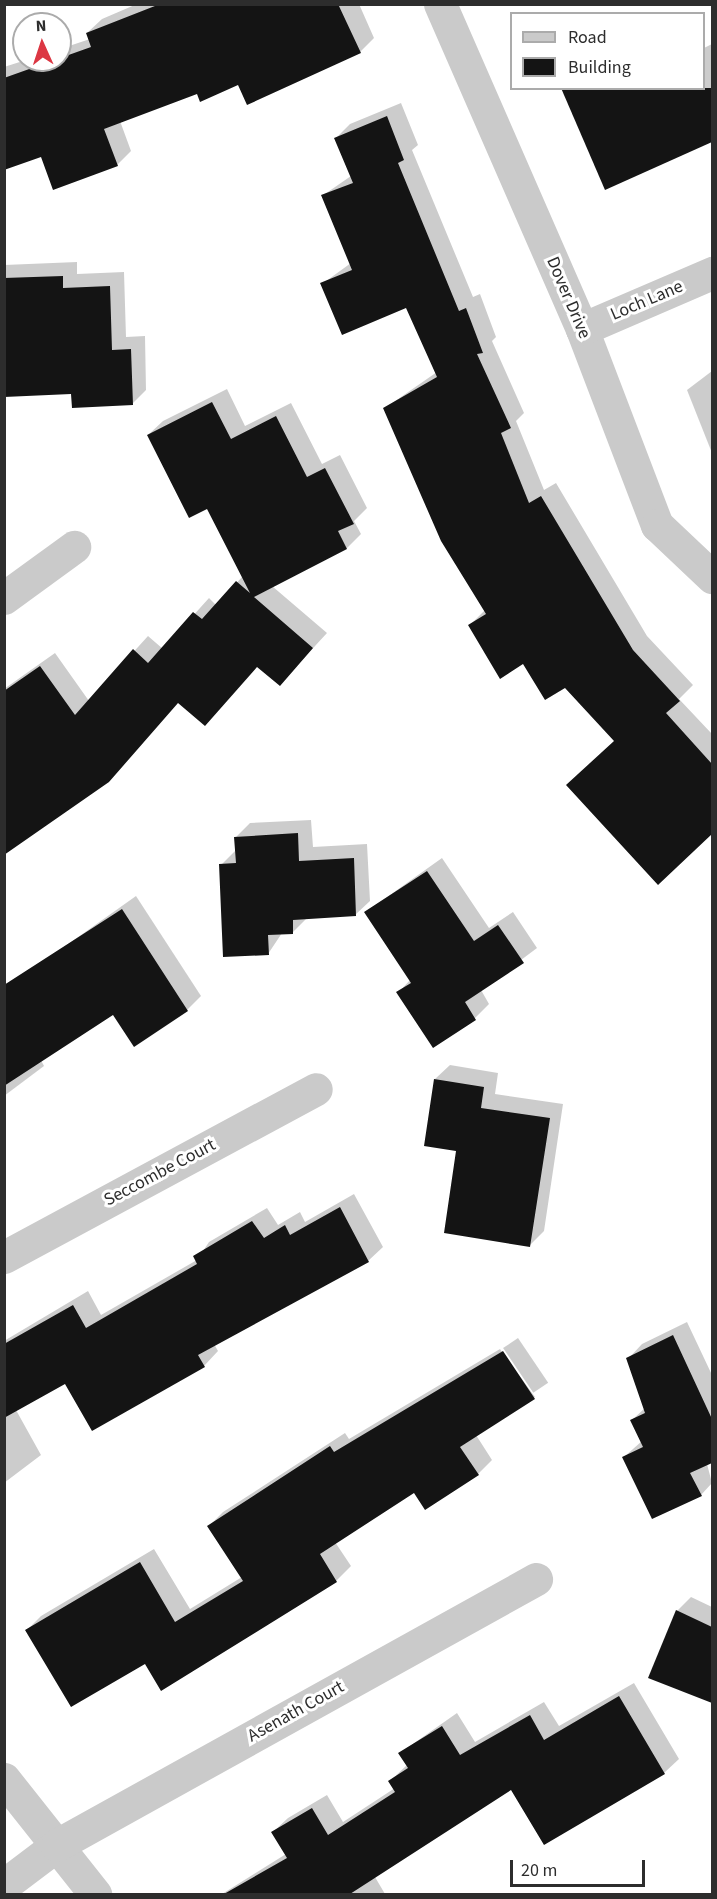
<!DOCTYPE html>
<html>
<head>
<meta charset="utf-8">
<style>
  body { margin:0 }
  #map { position:relative; width:717px; height:1899px; overflow:hidden; background:#fff; font-family:"Source Sans 3",sans-serif }
  div>[style] { position:absolute }
  .shadow>* { inset:0; background:#0003; transform-origin:0 0 }
  .building>* { inset:0; background:#141414 }
  .street>* { height:33px; margin:-16.5px; padding:0 16.5px; transform-origin:16.5px; border-radius:16.5px; background:#cacaca }
  span { translate:-50% -50%; white-space:nowrap; text-align:center; line-height:1.15; -webkit-text-stroke:6px #fff; paint-order:stroke }
  .street-label { font-size:18px; color:#2d2d2d }
  .frame { position:absolute; inset:0; border:6px solid #2d2d2d; pointer-events:none }
  .legend { position:absolute; left:510px; top:12px; width:195px; height:78px; box-sizing:border-box; background:#fff; border:2px solid #ababab; margin:0; padding:8px 10px; list-style:none; font-size:18px; color:#2d2d2d }
  .legend li { display:flex; align-items:center; gap:12px; height:30px }
  .legend b { width:30px; border:2px solid #ababab }
  .north { position:absolute; left:12px; top:12px; width:60px; height:60px; box-sizing:border-box; background:#fff; border:2px solid #ababab; border-radius:50%; rotate:357deg; font-size:16px; font-weight:700; line-height:24px; text-align:center; color:#2d2d2d }
  .north::after { content:''; display:block; margin:auto; width:21px; height:27px; background:#dc3743; clip-path:polygon(50% 0,100% 100%,50% 72%,0 100%) }
  .scale { position:absolute; left:510px; top:1860px; width:135px; height:27px; box-sizing:border-box; border:3px solid #2d2d2d; border-top:0; padding-left:8px; font-size:18px; line-height:21px; white-space:nowrap; color:#2d2d2d; -webkit-text-stroke:4px #fff; paint-order:stroke }
</style>
</head>
<body>
<div id="map">
  <div class="shadow">
    <i style="clip-path:polygon(137px 4px,359px 4px,374px 38px,360px 52px,198px 92px,120px 121px,131px 151px,117px 165px,42px 155px,4px 168px,4px 67px,26px 60px,60px 60px,60px 49px,90px 39px,87px 33px,102px 19px)"></i>
    <i style="clip-path:polygon(712px 44px,712px 152px,704px 88px,704px 48px)"></i>
    <i style="clip-path:polygon(401px 103px,418px 145px,412px 150px,473px 297px,480px 294px,496px 337px,492px 341px,524px 413px,516px 421px,544px 490px,556px 483px,647px 636px,693px 685px,679px 699px,712px 734px,712px 832px,659px 883px,616px 740px,565px 686px,470px 625px,485px 610px,385px 408px,437px 372px,407px 306px,322px 284px,351px 263px,322px 196px,351px 176px,336px 138px,350px 124px)"></i>
    <i style="clip-path:polygon(77px 262px,77px 274px,124px 272px,126px 337px,145px 336px,146px 390px,132px 404px,73px 393px,4px 395px,4px 265px)"></i>
    <i style="clip-path:polygon(712px 371px,712px 453px,687px 390px)"></i>
    <i style="clip-path:polygon(227px 389px,245px 426px,291px 403px,322px 464px,340px 455px,367px 508px,354px 521px,361px 534px,347px 548px,272px 586px,327px 633px,280px 684px,258px 666px,184px 698px,4px 827px,4px 689px,55px 653px,89px 701px,148px 636px,163px 649px,209px 598px,216px 605px,243px 576px,208px 507px,148px 435px,163px 421px)"></i>
    <i style="clip-path:polygon(311px 820px,313px 847px,367px 844px,370px 901px,355px 915px,308px 917px,293px 932px,282px 933px,268px 954px,221px 865px,236px 850px,236px 837px,250px 823px)"></i>
    <i style="clip-path:polygon(442px 858px,489px 928px,513px 912px,537px 948px,481px 990px,489px 1004px,475px 1018px,433px 1046px,398px 993px,410px 980px,366px 912px)"></i>
    <i style="clip-path:polygon(136px 896px,201px 996px,187px 1010px,113px 1013px,57px 952px)"></i>
    <i style="clip-path:polygon(4px 990px,44px 1066px,4px 1096px)"></i>
    <i style="clip-path:polygon(450px 1065px,498px 1073px,495px 1094px,563px 1104px,544px 1231px,530px 1245px,435px 1079px)"></i>
    <i style="clip-path:polygon(354px 1194px,383px 1247px,368px 1261px,214px 1344px,218px 1351px,204px 1366px,66px 1382px,16px 1410px,41px 1455px,4px 1483px,4px 1341px,88px 1291px,101px 1315px,197px 1260px,209px 1242px,267px 1208px,278px 1225px,300px 1212px,305px 1222px)"></i>
    <i style="clip-path:polygon(687px 1322px,712px 1375px,712px 1461px,707px 1464px,712px 1483px,701px 1495px,624px 1457px,642px 1441px,632px 1420px,645px 1408px,628px 1359px,642px 1344px)"></i>
    <i style="left:518px;top:1338px;width:54px;height:18px;rotate:56deg"></i>
    <i style="clip-path:polygon(500px 1349px,535px 1397px,476px 1435px,492px 1460px,478px 1474px,414px 1491px,335px 1542px,351px 1566px,336px 1581px,162px 1689px,146px 1662px,27px 1630px,41px 1616px,154px 1549px,190px 1609px,242px 1577px,209px 1526px,223px 1512px,345px 1433px,349px 1439px)"></i>
    <i style="clip-path:polygon(691px 1597px,712px 1607px,712px 1702px,650px 1677px,677px 1611px)"></i>
    <i style="clip-path:polygon(634px 1683px,679px 1759px,664px 1773px,511px 1788px,375px 1877px,385px 1894px,222px 1894px,286px 1854px,273px 1832px,288px 1818px,327px 1795px,343px 1822px,395px 1788px,390px 1781px,407px 1765px,400px 1753px,457px 1713px,475px 1742px,544px 1702px,559px 1726px)"></i>
  </div>
  <div class="building">
    <i style="clip-path:polygon(160px 4px,338px 4px,361px 53px,247px 105px,238px 85px,200px 102px,197px 94px,104px 129px,118px 166px,53px 190px,41px 157px,4px 170px,4px 78px,91px 47px,86px 33px)"></i>
    <i style="clip-path:polygon(561px 88px,712px 88px,712px 142px,605px 190px)"></i>
    <i style="clip-path:polygon(387px 116px,404px 160px,398px 163px,459px 311px,466px 308px,483px 353px,477px 354px,511px 428px,501px 433px,529px 503px,541px 496px,633px 650px,680px 701px,666px 713px,712px 764px,712px 834px,658px 885px,566px 785px,614px 741px,565px 688px,545px 700px,523px 664px,500px 679px,468px 625px,486px 614px,441px 541px,383px 408px,437px 377px,406px 308px,342px 335px,320px 283px,352px 270px,321px 195px,353px 183px,334px 138px)"></i>
    <i style="clip-path:polygon(63px 276px,63px 288px,110px 286px,112px 350px,131px 349px,133px 405px,72px 408px,71px 394px,4px 397px,4px 278px)"></i>
    <i style="clip-path:polygon(212px 402px,231px 439px,276px 416px,307px 477px,325px 468px,354px 524px,338px 531px,347px 549px,254px 597px,313px 648px,280px 686px,257px 667px,205px 726px,178px 703px,109px 782px,4px 855px,4px 691px,40px 666px,75px 715px,133px 649px,148px 663px,193px 612px,202px 619px,236px 581px,250px 593px,207px 509px,189px 518px,147px 435px)"></i>
    <i style="clip-path:polygon(298px 833px,299px 861px,354px 858px,356px 916px,293px 920px,293px 934px,268px 935px,269px 955px,223px 957px,219px 864px,236px 863px,234px 837px)"></i>
    <i style="clip-path:polygon(427px 871px,474px 941px,498px 925px,524px 963px,465px 1002px,476px 1020px,433px 1048px,396px 992px,411px 983px,364px 912px)"></i>
    <i style="clip-path:polygon(122px 909px,188px 1011px,134px 1047px,113px 1015px,4px 1086px,4px 985px)"></i>
    <i style="clip-path:polygon(434px 1079px,484px 1087px,481px 1108px,550px 1118px,530px 1247px,444px 1233px,456px 1151px,424px 1146px)"></i>
    <i style="clip-path:polygon(340px 1207px,369px 1262px,198px 1355px,205px 1367px,92px 1431px,65px 1384px,4px 1418px,4px 1344px,73px 1305px,86px 1328px,197px 1264px,193px 1256px,252px 1221px,264px 1238px,285px 1225px,290px 1235px)"></i>
    <i style="clip-path:polygon(673px 1335px,712px 1419px,712px 1463px,690px 1473px,702px 1496px,652px 1519px,622px 1457px,643px 1447px,630px 1420px,645px 1413px,626px 1358px)"></i>
    <i style="clip-path:polygon(503px 1351px,535px 1399px,460px 1447px,479px 1475px,425px 1510px,414px 1493px,320px 1554px,337px 1582px,161px 1691px,145px 1664px,71px 1707px,25px 1630px,140px 1562px,175px 1622px,243px 1581px,207px 1526px,330px 1446px,334px 1452px)"></i>
    <i style="clip-path:polygon(676px 1610px,712px 1627px,712px 1703px,648px 1678px)"></i>
    <i style="clip-path:polygon(619px 1696px,665px 1774px,544px 1845px,511px 1790px,350px 1894px,224px 1894px,287px 1858px,271px 1832px,312px 1808px,328px 1835px,395px 1792px,388px 1781px,408px 1768px,398px 1753px,442px 1726px,460px 1755px,530px 1715px,544px 1740px)"></i>
  </div>
  <div class="street">
    <i style="left:440px;top:4px;width:355px;rotate:66.4deg"></i>
    <i style="left:582px;top:329px;width:210px;rotate:69.1deg"></i>
    <i style="left:657px;top:525px;width:76px;rotate:43.4deg"></i>
    <i style="left:582px;top:329px;width:142px;rotate:-23.3deg"></i>
    <i style="left:4px;top:598px;width:87px;rotate:-36.1deg"></i>
    <i style="left:4px;top:1257px;width:354px;rotate:-28.3deg"></i>
    <i style="left:4px;top:1779px;width:147px;rotate:51.6deg"></i>
    <i style="left:4px;top:1885px;width:66px;rotate:-37deg"></i>
    <i style="left:57px;top:1845px;width:548px;rotate:-29.04deg"></i>
  </div>
  <div class="street-label">
    <span style="left:568px;top:298px;rotate:67deg">Dover Drive</span>
    <span style="left:647px;top:301px;rotate:-23deg">Loch Lane</span>
    <span style="left:160px;top:1173px;rotate:-28deg">Seccombe Court</span>
    <span style="left:296px;top:1712px;rotate:-29deg">Asenath Court</span>
  </div>
  <div class="frame"></div>
  <ul class="legend">
  <li><b style="height:8px;background:#cacaca"></b>Road</li>
  <li><b style="height:16px;background:#141414"></b>Building</li>
  </ul>
  <div class="north">N</div>
  <div class="scale">20 m</div>
</div>
</body>
</html>
